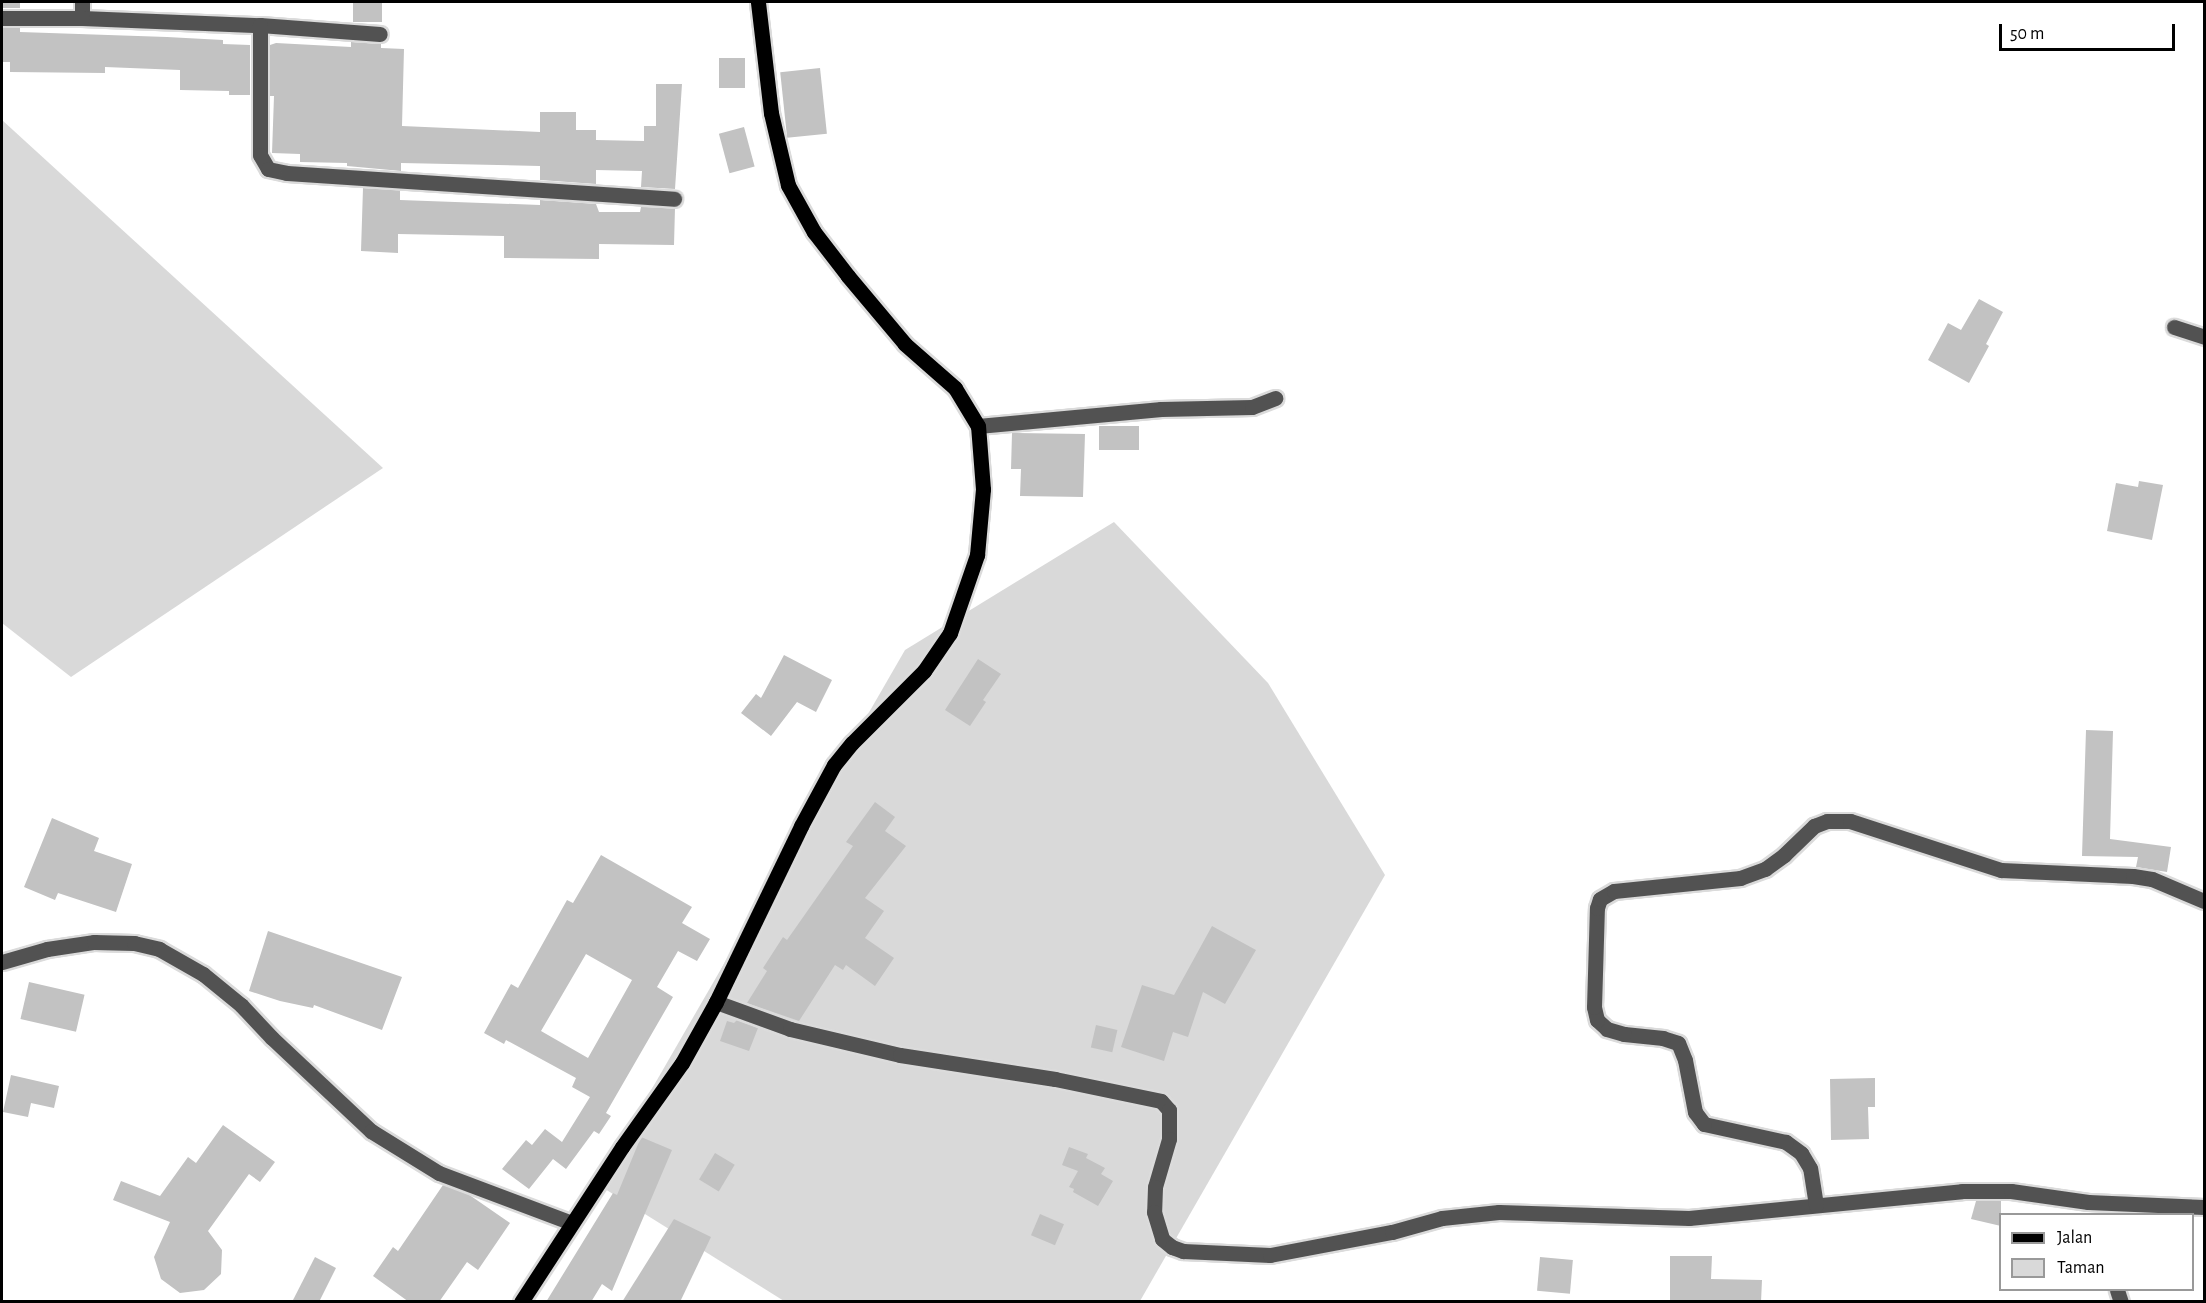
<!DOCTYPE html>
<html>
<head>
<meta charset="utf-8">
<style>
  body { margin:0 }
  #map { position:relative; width:2206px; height:1303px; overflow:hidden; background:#fff; font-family:"Alegreya Sans",sans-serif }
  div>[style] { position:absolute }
  .green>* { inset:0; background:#d9d9d9 }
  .building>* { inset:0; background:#c2c2c2; transform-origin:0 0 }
  .roads { filter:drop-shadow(2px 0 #dbdbdb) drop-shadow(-2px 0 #dbdbdb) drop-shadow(0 2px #dbdbdb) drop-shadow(0 -2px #dbdbdb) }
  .minor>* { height:15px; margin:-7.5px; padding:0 7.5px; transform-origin:7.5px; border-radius:7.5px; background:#525252 }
  .major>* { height:15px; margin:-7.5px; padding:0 7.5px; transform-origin:7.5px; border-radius:7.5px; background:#000 }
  span { translate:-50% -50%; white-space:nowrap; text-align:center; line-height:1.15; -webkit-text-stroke:4.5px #fff; paint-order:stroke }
  .frame { position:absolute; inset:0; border:3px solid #000; pointer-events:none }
  .legend { position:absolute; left:1999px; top:1213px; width:195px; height:78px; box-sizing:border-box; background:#fff; border:2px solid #999; margin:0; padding:8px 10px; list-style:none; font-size:18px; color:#000 }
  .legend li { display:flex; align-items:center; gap:12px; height:30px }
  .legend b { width:30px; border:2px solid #999 }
  .scale { position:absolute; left:1999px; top:24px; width:176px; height:27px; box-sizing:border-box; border:3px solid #000; border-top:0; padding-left:8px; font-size:18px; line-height:21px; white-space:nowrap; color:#000; -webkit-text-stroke:4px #fff; paint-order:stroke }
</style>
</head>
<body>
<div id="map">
  <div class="green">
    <i style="clip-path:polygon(2px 120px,383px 468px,71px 677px,2px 623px)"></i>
    <i style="clip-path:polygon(1114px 522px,1268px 683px,1385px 875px,1140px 1301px,784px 1301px,597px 1184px,905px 650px)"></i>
  </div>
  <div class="building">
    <i style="left:2px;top:2px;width:18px;height:6px"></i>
    <i style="left:353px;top:2px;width:29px;height:20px"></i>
    <i style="clip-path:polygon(2px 28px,20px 28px,20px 32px,167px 37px,223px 40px,223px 44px,250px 45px,250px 95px,229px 95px,229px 91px,180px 90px,180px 70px,105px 67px,105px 73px,10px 72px,10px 62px,2px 62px)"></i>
    <i style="clip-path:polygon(351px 42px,381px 44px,381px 48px,404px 49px,402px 126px,540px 132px,540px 112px,576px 112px,576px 130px,596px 130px,596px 140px,644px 141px,644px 126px,656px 126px,656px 84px,682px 84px,675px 189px,641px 187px,642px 171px,596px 170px,596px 184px,540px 180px,540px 166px,401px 163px,401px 171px,347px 166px,347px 163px,300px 162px,300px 154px,272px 153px,274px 96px,270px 96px,270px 45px,276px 43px,351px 47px)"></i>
    <i style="left:719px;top:58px;width:26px;height:30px"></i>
    <i style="left:820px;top:68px;width:66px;height:40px;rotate:84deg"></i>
    <i style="left:744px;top:127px;width:41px;height:26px;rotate:75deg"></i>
    <i style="clip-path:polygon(363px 188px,400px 190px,400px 200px,540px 205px,540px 200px,596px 204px,599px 212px,640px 212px,641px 207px,675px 208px,674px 245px,599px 244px,599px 259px,504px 258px,504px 236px,398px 234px,398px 253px,361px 251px)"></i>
    <i style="clip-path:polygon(1979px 299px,2003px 312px,1986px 344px,1989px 346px,1969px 383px,1928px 360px,1948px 323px,1961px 330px)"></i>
    <i style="left:1099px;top:426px;width:40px;height:24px"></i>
    <i style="clip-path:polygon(1012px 433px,1085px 434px,1083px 497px,1020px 496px,1021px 469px,1011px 469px)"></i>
    <i style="clip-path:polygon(2139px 481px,2163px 485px,2152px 540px,2107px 531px,2116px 483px,2138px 487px)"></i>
    <i style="clip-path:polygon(784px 655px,832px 680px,816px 712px,797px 702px,771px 736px,741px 713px,756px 694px,761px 698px)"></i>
    <i style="clip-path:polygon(978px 659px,1001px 674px,983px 700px,986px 702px,970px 726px,945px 710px)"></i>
    <i style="clip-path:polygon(2086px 730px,2113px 731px,2110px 839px,2171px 847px,2167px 872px,2136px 867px,2138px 857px,2082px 856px)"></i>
    <i style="clip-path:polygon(875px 802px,895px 817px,885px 831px,906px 846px,865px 898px,884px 911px,865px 938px,894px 958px,875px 986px,846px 965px,843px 970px,835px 965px,799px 1021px,747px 1003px,767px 971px,763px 968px,783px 937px,787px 940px,853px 846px,846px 842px)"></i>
    <i style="clip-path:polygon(52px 818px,99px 838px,94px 851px,132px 864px,116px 912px,58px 893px,55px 900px,24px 887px)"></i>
    <i style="clip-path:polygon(evenodd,601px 855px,692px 907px,682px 923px,710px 939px,697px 961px,678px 951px,657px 987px,673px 997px,606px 1113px,611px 1116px,599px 1134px,594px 1131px,566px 1169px,553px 1159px,529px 1189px,502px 1169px,526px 1140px,532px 1145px,545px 1129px,562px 1142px,590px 1097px,572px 1087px,576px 1078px,506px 1040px,504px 1044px,484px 1033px,511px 984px,518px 988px,567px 900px,573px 903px,601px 855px,586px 954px,632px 980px,588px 1058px,541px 1031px,586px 954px)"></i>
    <i style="clip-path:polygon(1212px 926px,1256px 950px,1225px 1004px,1203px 992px,1188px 1037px,1173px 1032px,1164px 1061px,1121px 1047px,1142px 985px,1174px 995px)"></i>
    <i style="clip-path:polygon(268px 931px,402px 977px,382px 1030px,314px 1005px,313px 1008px,280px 1001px,249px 991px)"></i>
    <i style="left:29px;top:982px;width:57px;height:38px;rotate:13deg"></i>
    <i style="clip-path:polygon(737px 1020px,758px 1028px,749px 1051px,720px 1041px,727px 1021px,734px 1023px)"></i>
    <i style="left:1096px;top:1025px;width:22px;height:23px;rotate:13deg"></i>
    <i style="clip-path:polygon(11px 1075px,59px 1086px,54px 1108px,31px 1103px,28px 1117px,3px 1112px)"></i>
    <i style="clip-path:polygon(1875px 1078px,1875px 1107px,1868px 1107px,1869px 1139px,1831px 1140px,1830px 1079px)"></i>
    <i style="clip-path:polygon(223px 1125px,275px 1162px,260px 1182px,249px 1174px,208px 1231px,222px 1250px,221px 1274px,204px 1290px,180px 1293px,161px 1279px,154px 1257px,170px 1222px,113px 1200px,121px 1181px,160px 1196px,188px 1157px,196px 1163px)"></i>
    <i style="clip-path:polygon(641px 1137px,672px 1150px,612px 1291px,602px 1284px,591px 1302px,546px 1302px,613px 1193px,617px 1195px)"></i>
    <i style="clip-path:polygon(1069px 1147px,1088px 1154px,1086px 1158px,1105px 1168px,1101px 1174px,1113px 1181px,1098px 1206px,1073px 1192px,1074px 1189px,1069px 1187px,1078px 1171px,1062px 1165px)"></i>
    <i style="left:715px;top:1153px;width:23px;height:31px;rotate:31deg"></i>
    <i style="clip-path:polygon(443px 1185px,468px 1194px,510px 1223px,478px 1270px,467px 1262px,439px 1302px,409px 1302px,373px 1276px,393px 1247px,398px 1251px)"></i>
    <i style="clip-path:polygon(1976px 1201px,2001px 1201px,2001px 1226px,1971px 1219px)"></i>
    <i style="left:1040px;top:1214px;width:26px;height:23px;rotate:23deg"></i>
    <i style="clip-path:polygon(674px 1219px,711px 1237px,680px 1302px,622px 1302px)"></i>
    <i style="clip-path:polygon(1670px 1256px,1712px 1256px,1711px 1279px,1762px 1280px,1761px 1302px,1670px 1302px)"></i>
    <i style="clip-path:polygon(315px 1257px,336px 1268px,319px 1302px,292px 1302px)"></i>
    <i style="left:1540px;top:1257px;width:33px;height:34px;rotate:5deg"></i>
  </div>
  <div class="roads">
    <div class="minor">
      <i style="left:82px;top:2px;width:16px;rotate:90deg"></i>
      <i style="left:82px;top:18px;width:178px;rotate:2.3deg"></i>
      <i style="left:260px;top:25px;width:120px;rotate:4.3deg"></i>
      <i style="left:2px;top:18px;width:80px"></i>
      <i style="left:260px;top:25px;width:130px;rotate:90deg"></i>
      <i style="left:260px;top:155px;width:16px;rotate:60deg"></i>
      <i style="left:268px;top:169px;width:19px;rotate:12deg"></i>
      <i style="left:287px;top:173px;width:388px;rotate:3.8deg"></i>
      <i style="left:2174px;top:327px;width:32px;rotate:18deg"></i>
      <i style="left:978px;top:426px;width:184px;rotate:-5.3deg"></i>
      <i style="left:1161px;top:409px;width:91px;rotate:-1.3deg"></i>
      <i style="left:1252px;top:407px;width:25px;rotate:-21deg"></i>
      <i style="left:2px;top:962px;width:47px;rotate:-16.1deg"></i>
      <i style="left:47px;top:949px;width:48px;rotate:-8.5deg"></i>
      <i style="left:94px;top:942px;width:40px;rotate:1.4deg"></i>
      <i style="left:134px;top:943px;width:26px;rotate:13deg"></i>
      <i style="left:159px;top:949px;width:51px;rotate:29.6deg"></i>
      <i style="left:203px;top:974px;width:49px;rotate:39.2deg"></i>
      <i style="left:241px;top:1005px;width:45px;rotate:46.8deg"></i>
      <i style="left:272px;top:1038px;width:136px;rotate:43.2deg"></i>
      <i style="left:371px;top:1131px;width:80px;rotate:31.7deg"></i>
      <i style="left:439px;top:1173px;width:142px;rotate:20.6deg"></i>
      <i style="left:716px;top:1002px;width:79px;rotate:20deg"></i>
      <i style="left:790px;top:1029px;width:113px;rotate:13.3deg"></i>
      <i style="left:900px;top:1055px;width:157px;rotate:8.8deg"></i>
      <i style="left:1055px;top:1079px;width:108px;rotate:11.7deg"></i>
      <i style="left:1161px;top:1101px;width:12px;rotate:48deg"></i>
      <i style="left:1169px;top:1110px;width:29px;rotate:90deg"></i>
      <i style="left:1169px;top:1139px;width:50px;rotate:106.3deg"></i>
      <i style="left:1155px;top:1187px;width:25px;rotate:92deg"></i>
      <i style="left:1154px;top:1212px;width:28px;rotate:73deg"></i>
      <i style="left:1162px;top:1239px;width:13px;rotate:39deg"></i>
      <i style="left:1172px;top:1247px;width:12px;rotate:20deg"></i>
      <i style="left:1183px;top:1251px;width:87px;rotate:2.6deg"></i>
      <i style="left:1270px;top:1255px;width:124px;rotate:-10.7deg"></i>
      <i style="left:1392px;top:1232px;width:52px;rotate:-15.6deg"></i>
      <i style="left:1442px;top:1218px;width:57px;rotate:-6deg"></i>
      <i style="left:1499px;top:1212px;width:190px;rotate:1.8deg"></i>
      <i style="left:1689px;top:1218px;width:274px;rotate:-5.6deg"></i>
      <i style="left:1962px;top:1191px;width:49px"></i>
      <i style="left:2011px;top:1191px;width:78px;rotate:8.1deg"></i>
      <i style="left:2088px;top:1202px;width:116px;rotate:2.5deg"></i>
      <i style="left:1816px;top:1205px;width:37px;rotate:-99deg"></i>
      <i style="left:1810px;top:1168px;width:17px;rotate:-121deg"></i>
      <i style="left:1801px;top:1153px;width:19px;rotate:-144deg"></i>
      <i style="left:1786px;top:1142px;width:84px;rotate:-167.6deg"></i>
      <i style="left:1704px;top:1124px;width:15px;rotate:-127deg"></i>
      <i style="left:1695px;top:1112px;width:53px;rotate:-100.9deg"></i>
      <i style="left:1685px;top:1060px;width:18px;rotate:-112deg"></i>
      <i style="left:1678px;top:1043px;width:16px;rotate:-162deg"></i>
      <i style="left:1663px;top:1038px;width:39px;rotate:-174deg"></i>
      <i style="left:1624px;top:1034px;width:18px;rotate:-164deg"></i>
      <i style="left:1607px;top:1029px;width:13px;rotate:-138deg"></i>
      <i style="left:1597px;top:1020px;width:13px;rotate:-103deg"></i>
      <i style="left:1594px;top:1007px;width:99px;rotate:-88.3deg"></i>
      <i style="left:1597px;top:908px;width:9px;rotate:-72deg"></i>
      <i style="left:1600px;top:899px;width:16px;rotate:-30deg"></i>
      <i style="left:1614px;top:891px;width:127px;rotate:-5.9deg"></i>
      <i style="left:1740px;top:878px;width:27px;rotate:-20deg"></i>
      <i style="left:1765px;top:869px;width:24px;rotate:-36deg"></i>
      <i style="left:1784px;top:855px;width:42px;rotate:-44deg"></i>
      <i style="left:1814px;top:826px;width:14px;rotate:-21deg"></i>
      <i style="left:1827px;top:821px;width:23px"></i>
      <i style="left:1850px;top:821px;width:159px;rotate:18deg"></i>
      <i style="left:2001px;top:870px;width:132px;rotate:2.6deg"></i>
      <i style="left:2133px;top:876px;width:19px;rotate:9deg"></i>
      <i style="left:2152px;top:879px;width:56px;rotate:22.9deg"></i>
      <i style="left:2117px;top:1290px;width:13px;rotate:72deg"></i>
    </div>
    <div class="major">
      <i style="left:521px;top:1302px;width:185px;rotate:-56.9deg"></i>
      <i style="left:622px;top:1147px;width:103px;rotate:-54.5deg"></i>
      <i style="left:682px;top:1063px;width:70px;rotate:-60.9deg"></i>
      <i style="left:716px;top:1002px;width:195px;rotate:-64.2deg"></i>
      <i style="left:801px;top:826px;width:69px;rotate:-61.6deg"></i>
      <i style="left:834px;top:765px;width:28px;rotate:-51deg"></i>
      <i style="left:852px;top:743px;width:102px;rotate:-45deg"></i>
      <i style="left:924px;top:671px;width:46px;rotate:-55.6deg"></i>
      <i style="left:950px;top:633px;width:83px;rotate:-70.9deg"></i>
      <i style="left:977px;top:555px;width:66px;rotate:-84.8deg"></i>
      <i style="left:983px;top:489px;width:63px;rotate:-94.5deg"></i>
      <i style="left:978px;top:426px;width:44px;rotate:-121.2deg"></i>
      <i style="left:955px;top:388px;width:67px;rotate:-138.7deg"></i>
      <i style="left:905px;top:344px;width:89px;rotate:-130deg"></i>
      <i style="left:848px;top:276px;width:56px;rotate:-127.7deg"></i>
      <i style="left:814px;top:232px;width:54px;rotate:-119deg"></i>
      <i style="left:788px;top:185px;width:74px;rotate:-103.3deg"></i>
      <i style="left:771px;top:113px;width:112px;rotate:-96.7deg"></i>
    </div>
  </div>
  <div class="frame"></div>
  <ul class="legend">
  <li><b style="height:8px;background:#000"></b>Jalan</li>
  <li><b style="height:16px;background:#d9d9d9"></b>Taman</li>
  </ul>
  <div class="scale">50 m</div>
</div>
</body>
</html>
